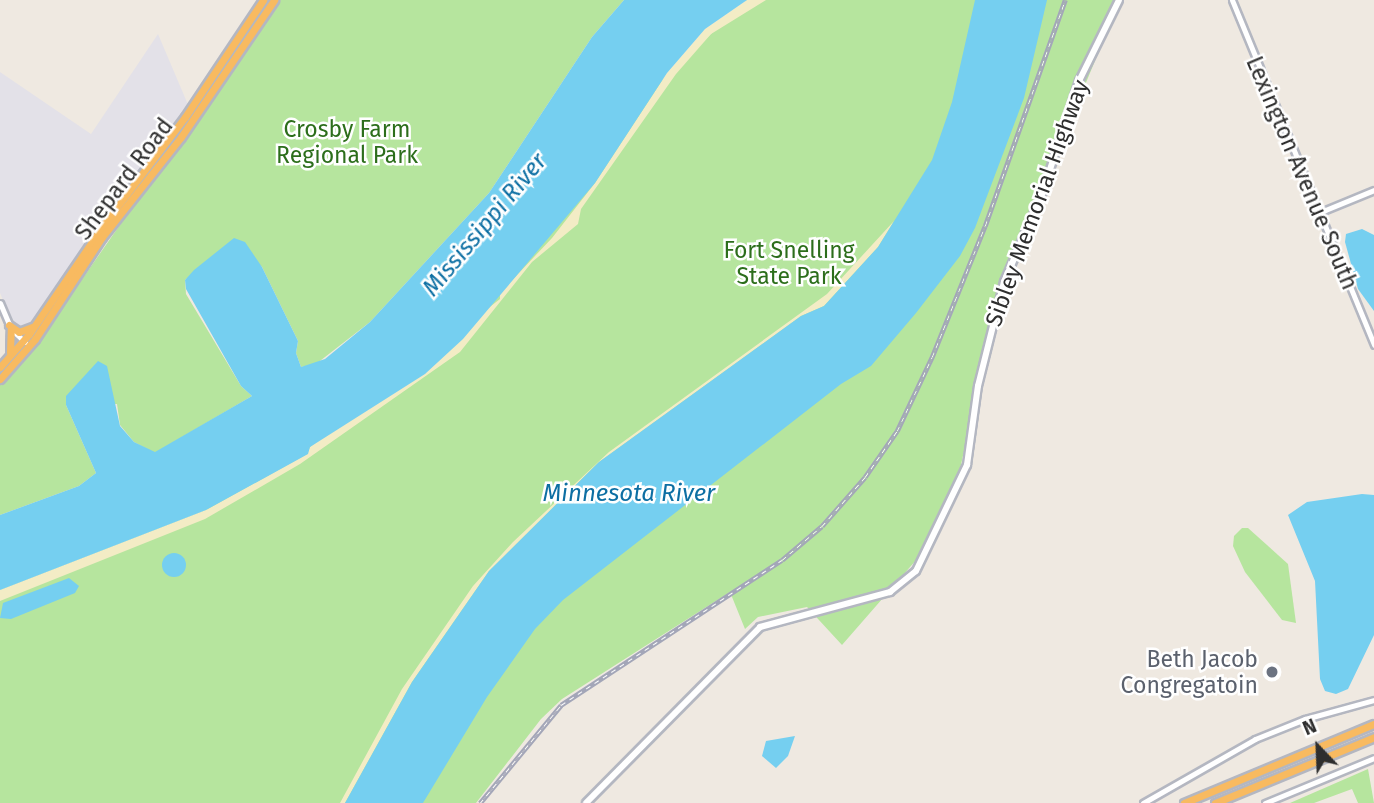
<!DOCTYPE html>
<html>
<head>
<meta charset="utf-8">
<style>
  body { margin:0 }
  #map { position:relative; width:1374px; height:803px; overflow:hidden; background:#efe9e1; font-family:"Fira Sans",sans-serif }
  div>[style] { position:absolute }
  .industrial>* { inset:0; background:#e3e1e8 }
  .green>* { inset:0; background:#b6e59e }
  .sand>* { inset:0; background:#f3ecc5 }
  .water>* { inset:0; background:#75cff0 }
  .round { border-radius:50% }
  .roads { filter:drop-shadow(2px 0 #b4b7c1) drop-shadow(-2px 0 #b4b7c1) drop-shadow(0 2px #b4b7c1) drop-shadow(0 -2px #b4b7c1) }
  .tertiary>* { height:5px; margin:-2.5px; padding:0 2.5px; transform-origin:2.5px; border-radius:2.5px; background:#fff }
  .secondary>* { height:6px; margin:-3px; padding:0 3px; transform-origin:3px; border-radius:3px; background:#fff }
  .trunk>* { height:7px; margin:-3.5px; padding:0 3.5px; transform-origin:3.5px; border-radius:3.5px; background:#f8ba60 }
  .rail>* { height:4.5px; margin-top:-2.25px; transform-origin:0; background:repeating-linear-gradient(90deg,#fff 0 5px,#a3a6b8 0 10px); box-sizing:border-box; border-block:2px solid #a3a6b8 }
  .dots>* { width:19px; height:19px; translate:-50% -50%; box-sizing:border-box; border:4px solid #fff; border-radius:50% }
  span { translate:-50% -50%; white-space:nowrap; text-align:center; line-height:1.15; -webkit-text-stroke:5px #fff; paint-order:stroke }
  .park-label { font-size:23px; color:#2c6e1b }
  .street-label { font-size:23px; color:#2e2e2e }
  .worship-label { font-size:23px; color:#5b616d }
  .right { translate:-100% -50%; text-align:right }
  .water-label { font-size:24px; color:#0d6fa3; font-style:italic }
  .north { position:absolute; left:1283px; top:712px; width:70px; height:70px; -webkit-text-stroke:5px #fff; paint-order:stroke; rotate:337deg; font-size:19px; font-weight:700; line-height:28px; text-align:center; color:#2e2e2e }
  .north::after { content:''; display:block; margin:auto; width:24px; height:32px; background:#2e2e2e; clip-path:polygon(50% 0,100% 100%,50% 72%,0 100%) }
</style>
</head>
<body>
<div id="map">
  <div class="industrial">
    <i style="clip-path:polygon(158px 34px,189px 107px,31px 325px,22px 330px,13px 324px,0 293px,0 72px,91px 134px)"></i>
  </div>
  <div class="green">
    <i style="clip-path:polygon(277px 0,624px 0,592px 37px,489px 193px,370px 322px,316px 364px,301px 367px,296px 353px,298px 341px,262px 267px,234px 239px,185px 280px,186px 294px,241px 386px,252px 396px,155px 453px,134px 442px,120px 425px,117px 404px,66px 405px,96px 473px,79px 486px,0 515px,0 382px,30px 350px,71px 295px)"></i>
    <i style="clip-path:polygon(747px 0,1120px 0,999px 294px,958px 478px,917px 559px,842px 645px,807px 607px,758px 617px,745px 629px,730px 592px,562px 699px,541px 719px,476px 803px,0 803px,0 590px,206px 510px)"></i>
    <i style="clip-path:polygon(1242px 528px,1248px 528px,1288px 564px,1296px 623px,1282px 620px,1245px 572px,1233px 546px,1234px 536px)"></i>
    <i style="clip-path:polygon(1368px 769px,1374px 803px,1358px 803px,1352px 789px,1314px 803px,1290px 803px)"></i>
  </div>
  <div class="sand">
    <i style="clip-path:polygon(747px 0,766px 0,711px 34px,676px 74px,581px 209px,578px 224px,532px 262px,460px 352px,300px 464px,205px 519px,0 601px,0 590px,206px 510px,307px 454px,310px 447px,500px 299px,500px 293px,552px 238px,595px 183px,667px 73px,705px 29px)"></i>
    <i style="clip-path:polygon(894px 221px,878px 247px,824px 306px,801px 316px,599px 462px,489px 571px,412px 682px,345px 803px,340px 803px,402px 689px,473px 586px,513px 542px,609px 452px,827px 294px)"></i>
  </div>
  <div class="water">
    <i style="clip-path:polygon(624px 0,747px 0,705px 29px,667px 73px,595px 183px,463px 339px,425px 374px,310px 447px,308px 454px,206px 510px,0 590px,0 515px,79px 486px,96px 473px,66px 405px,66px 396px,98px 361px,107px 366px,120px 426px,134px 442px,155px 452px,252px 396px,241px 386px,186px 289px,185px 280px,194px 270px,234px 238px,245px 242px,262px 267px,298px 341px,296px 353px,301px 367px,325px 359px,370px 322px,489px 193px,592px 37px)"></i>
    <i style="clip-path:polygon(975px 0,1047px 0,1024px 98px,975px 228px,960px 256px,916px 313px,871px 366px,841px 384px,563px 600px,535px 629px,487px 697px,423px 803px,345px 803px,412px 682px,489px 571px,599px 462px,801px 316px,824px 306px,878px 247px,932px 160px,952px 102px)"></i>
    <i style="clip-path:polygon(1362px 229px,1374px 235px,1374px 311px,1358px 289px,1345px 242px,1346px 234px)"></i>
    <i style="clip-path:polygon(1362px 494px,1374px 495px,1374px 635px,1348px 689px,1336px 694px,1325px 691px,1320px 679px,1315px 581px,1288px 515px,1307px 502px)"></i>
    <i class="round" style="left:162px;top:553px;width:24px;height:24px"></i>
    <i style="clip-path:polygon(69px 578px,79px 586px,75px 593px,11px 619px,0 618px,3px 603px)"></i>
    <i style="clip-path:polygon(795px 736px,788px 756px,776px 768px,762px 756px,766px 741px)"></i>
  </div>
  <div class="roads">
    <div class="tertiary">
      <i style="left:1232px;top:0;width:373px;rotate:67.6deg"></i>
      <i style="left:1318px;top:213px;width:61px;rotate:-22.3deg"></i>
      <i style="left:0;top:303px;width:28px;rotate:67deg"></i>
      <i style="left:11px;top:329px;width:19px;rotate:43deg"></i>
      <i style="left:1143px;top:803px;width:129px;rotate:-29.7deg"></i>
      <i style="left:1255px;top:739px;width:54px;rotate:-21.8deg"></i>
      <i style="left:1305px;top:719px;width:72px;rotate:-15.4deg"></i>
      <i style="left:1265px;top:803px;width:118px;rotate:-22.4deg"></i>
    </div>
    <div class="secondary">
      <i style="left:586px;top:803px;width:247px;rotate:-45.3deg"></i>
      <i style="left:760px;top:627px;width:135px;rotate:-15.1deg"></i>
      <i style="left:890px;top:592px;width:33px;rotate:-39deg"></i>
      <i style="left:916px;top:571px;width:118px;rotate:-64.3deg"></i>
      <i style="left:967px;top:465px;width:80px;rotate:-82.1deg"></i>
      <i style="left:978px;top:386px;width:107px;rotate:-76deg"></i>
      <i style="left:1004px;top:282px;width:96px;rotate:-66.6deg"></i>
      <i style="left:1042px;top:194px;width:119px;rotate:-71.9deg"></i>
      <i style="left:1079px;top:81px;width:90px;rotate:-63.7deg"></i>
    </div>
    <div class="trunk">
      <i style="left:9px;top:325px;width:12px;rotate:35deg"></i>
      <i style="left:19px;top:332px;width:14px;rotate:-21deg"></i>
      <i style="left:10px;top:352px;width:23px;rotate:-88deg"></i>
      <i style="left:0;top:367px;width:44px;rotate:-48.7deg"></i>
      <i style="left:29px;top:334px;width:133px;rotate:-55.7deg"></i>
      <i style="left:104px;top:224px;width:134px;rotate:-52.9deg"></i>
      <i style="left:185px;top:117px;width:141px;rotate:-56.3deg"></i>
      <i style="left:0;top:379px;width:53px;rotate:-48.8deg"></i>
      <i style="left:35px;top:339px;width:122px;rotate:-56.7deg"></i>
      <i style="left:102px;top:237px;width:127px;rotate:-51.7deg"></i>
      <i style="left:181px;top:137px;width:166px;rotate:-55.8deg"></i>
      <i style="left:1184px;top:803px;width:206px;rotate:-22.6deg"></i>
      <i style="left:1215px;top:803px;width:172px;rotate:-22.5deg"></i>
    </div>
  </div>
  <div class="rail">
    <i style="left:480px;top:803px;width:127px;rotate:-50.4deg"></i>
    <i style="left:561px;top:705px;width:264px;rotate:-33.3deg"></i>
    <i style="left:782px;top:560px;width:52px;rotate:-40.4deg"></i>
    <i style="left:822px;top:526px;width:65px;rotate:-48.7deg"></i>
    <i style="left:865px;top:477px;width:56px;rotate:-55.2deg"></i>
    <i style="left:897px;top:431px;width:82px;rotate:-64.7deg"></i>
    <i style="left:932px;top:357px;width:141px;rotate:-68deg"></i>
    <i style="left:985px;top:226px;width:240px;rotate:-70.5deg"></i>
  </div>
  <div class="dots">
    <i style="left:1272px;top:672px;background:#6b7280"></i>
  </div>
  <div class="park-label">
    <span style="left:347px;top:142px">Crosby Farm<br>Regional Park</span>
    <span style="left:789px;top:263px">Fort Snelling<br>State Park</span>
  </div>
  <div class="street-label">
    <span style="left:1302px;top:173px;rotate:67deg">Lexington Avenue South</span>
    <span style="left:124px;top:179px;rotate:-53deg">Shepard Road</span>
    <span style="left:1037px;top:203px;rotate:-70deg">Sibley Memorial Highway</span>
  </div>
  <div class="worship-label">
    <span class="right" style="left:1258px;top:672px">Beth Jacob<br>Congregatoin</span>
  </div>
  <div class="water-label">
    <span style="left:485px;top:225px;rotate:-50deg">Mississippi River</span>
    <span style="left:629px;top:494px">Minnesota River</span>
  </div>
  <div class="north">N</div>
</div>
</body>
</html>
